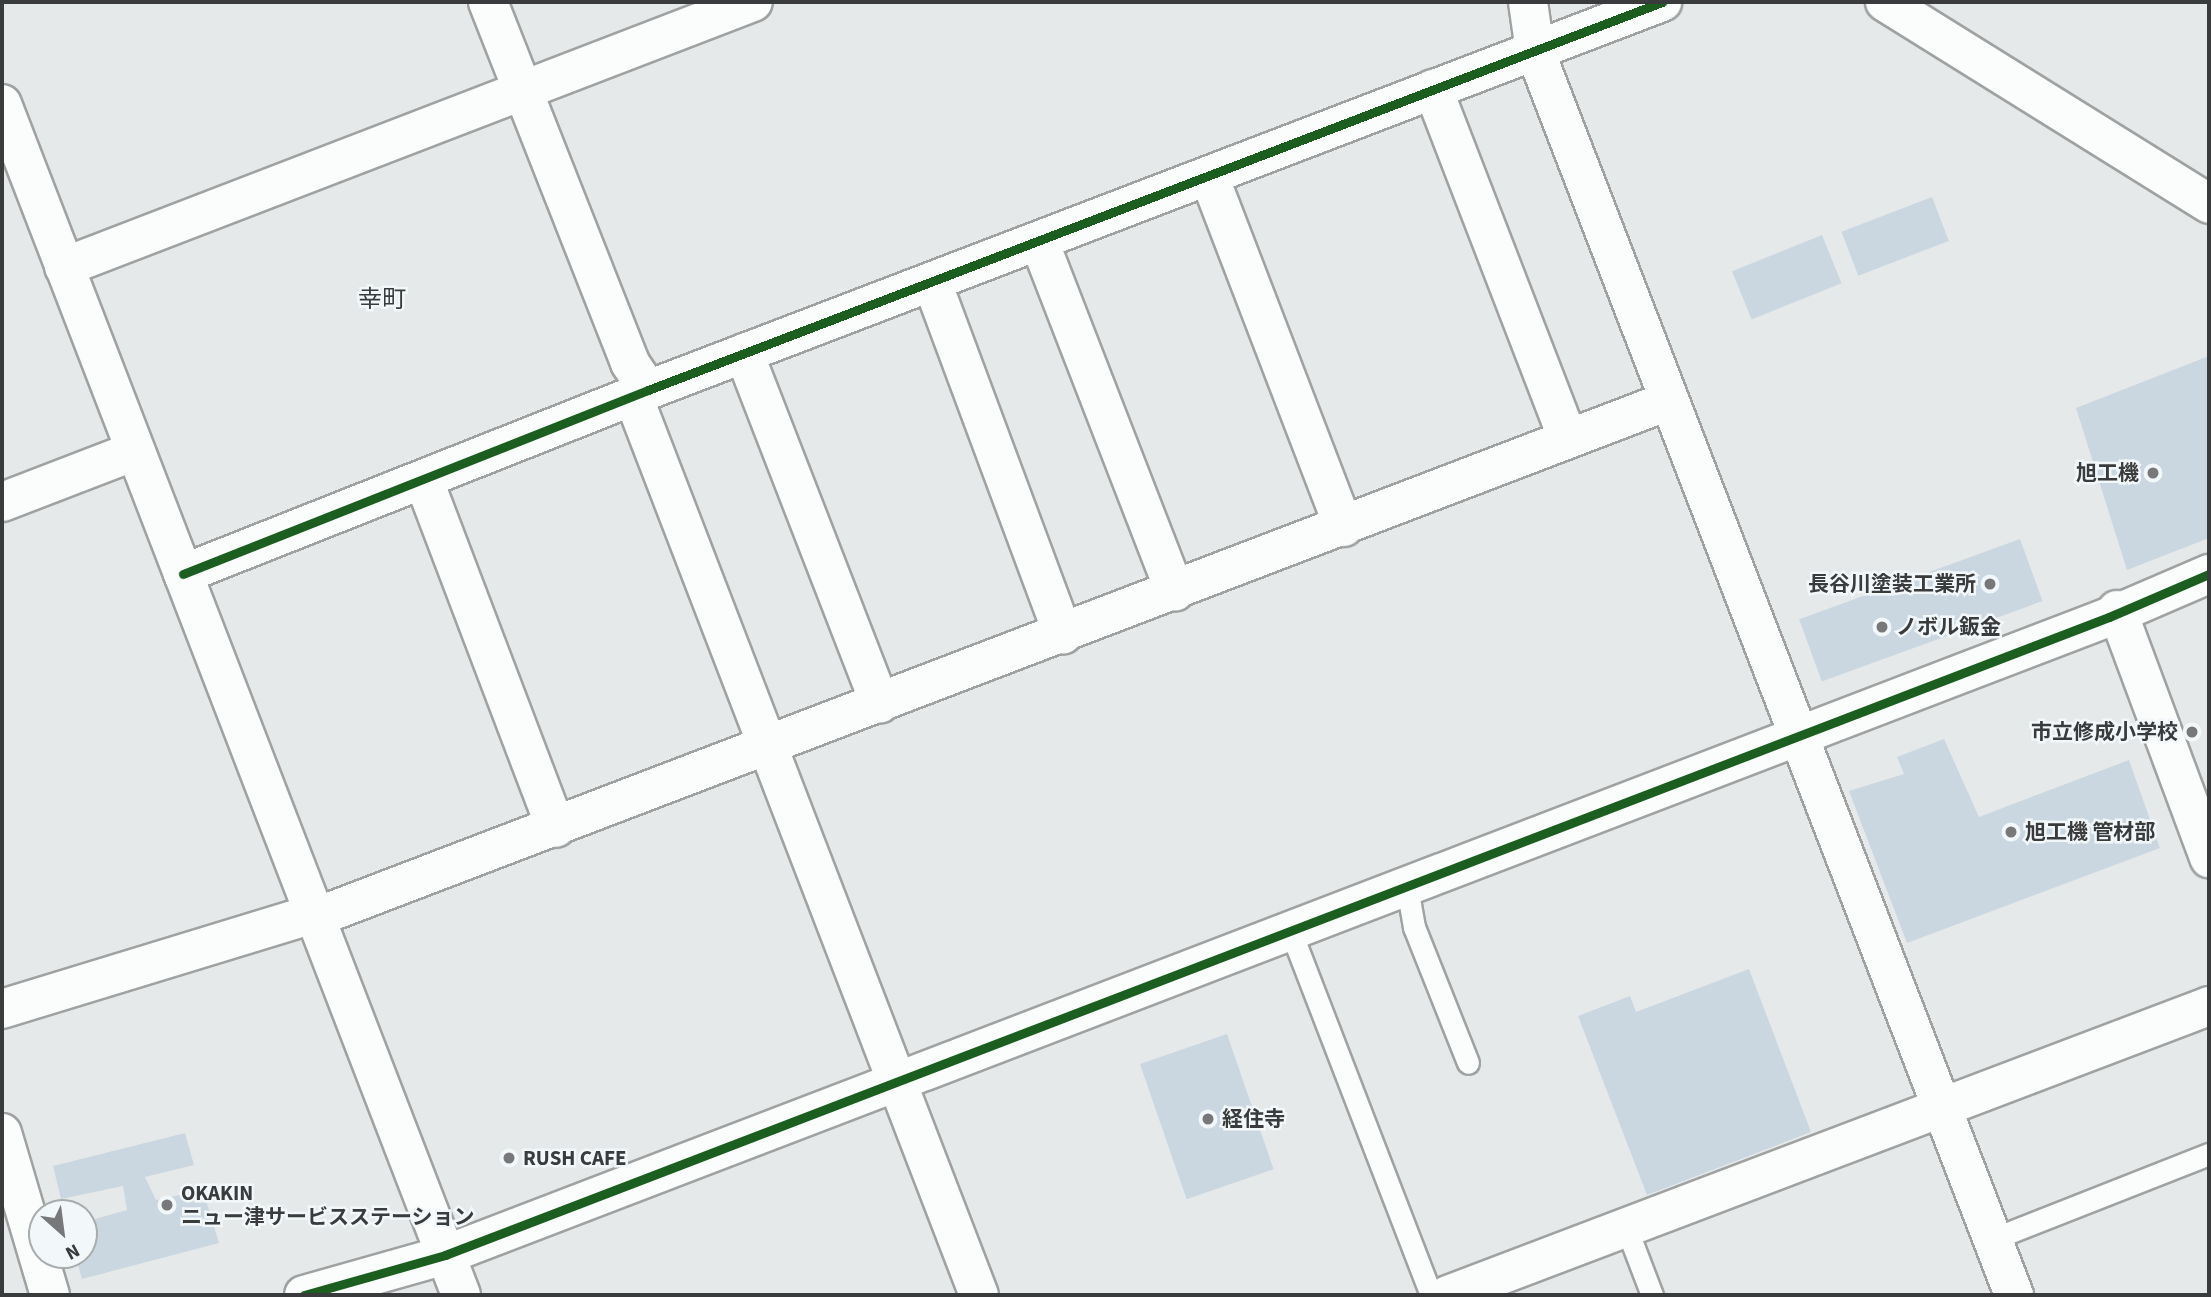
<!DOCTYPE html>
<html>
<head>
<meta charset="utf-8">
<style>
  body { margin:0 }
  #map { position:relative; width:2211px; height:1297px; overflow:hidden; background:#e6e9ea; font-family:"Source Sans 3","Noto Sans JP",sans-serif }
  div>[style] { position:absolute }
  .building>* { inset:0; background:#cad7e1; transform-origin:0 0 }
  .roads { filter:drop-shadow(2px 0 #a0a2a2) drop-shadow(-2px 0 #a0a2a2) drop-shadow(0 2px #a0a2a2) drop-shadow(0 -2px #a0a2a2) }
  .service>* { height:21px; margin:-10.5px; padding:0 10.5px; transform-origin:10.5px; border-radius:10.5px; background:#fbfcfc }
  .minor>* { height:38px; margin:-19px; padding:0 19px; transform-origin:19px; border-radius:19px; background:#fbfcfc }
  .tertiary>* { height:38px; margin:-19px; padding:0 19px; transform-origin:19px; border-radius:19px; background:#fbfcfc }
  .cycleway>* { height:9px; margin:-4.5px; padding:0 4.5px; transform-origin:4.5px; border-radius:4.5px; background:#1b5e20 }
  .dots>* { width:19px; height:19px; translate:-50% -50%; box-sizing:border-box; border:4px solid #f2f7f9; border-radius:50% }
  span { translate:-50% -50%; white-space:nowrap; text-align:center; line-height:1.15; -webkit-text-stroke:5px #f2f7f9; paint-order:stroke }
  .poi-label { font-size:21px; color:#393b3c; font-weight:700 }
  .right { translate:-100% -50%; text-align:right }
  .left { translate:0 -50%; text-align:left }
  .quarter-label { font-size:24px; color:#393b3c }
  .frame { position:absolute; inset:0; border:4px solid #393b3c; pointer-events:none }
  .north { position:absolute; left:28px; top:1199px; width:70px; height:70px; box-sizing:border-box; background:#f2f7f9; border:2px solid #a8acad; border-radius:50%; rotate:152deg; font-size:19px; font-weight:700; line-height:28px; text-align:center; color:#393b3c }
  .north::after { content:''; display:block; margin:auto; width:24px; height:32px; background:#767879; clip-path:polygon(50% 0,100% 100%,50% 72%,0 100%) }
</style>
</head>
<body>
<div id="map">
  <div class="building">
    <i style="left:1932px;top:197px;width:47px;height:97px;rotate:69deg"></i>
    <i style="left:1822px;top:235px;width:52px;height:97px;rotate:68deg"></i>
    <i style="clip-path:polygon(2209px 356px,2209px 538px,2127px 570px,2076px 408px)"></i>
    <i style="left:2020px;top:539px;width:66px;height:235px;rotate:70deg"></i>
    <i style="clip-path:polygon(1944px 739px,1979px 817px,2129px 760px,2160px 848px,1907px 943px,1849px 791px,1904px 774px,1897px 757px)"></i>
    <i style="clip-path:polygon(1749px 969px,1811px 1132px,1647px 1195px,1578px 1016px,1630px 996px,1636px 1012px)"></i>
    <i style="left:1227px;top:1034px;width:143px;height:92px;rotate:71deg"></i>
    <i style="clip-path:polygon(185px 1133px,194px 1165px,145px 1177px,156px 1200px,203px 1190px,219px 1243px,82px 1279px,75px 1255px,84px 1255px,84px 1222px,127px 1210px,123px 1186px,61px 1199px,53px 1166px)"></i>
  </div>
  <div class="roads">
    <div class="service">
      <i style="left:1407px;top:887px;width:41px;rotate:80.1deg"></i>
      <i style="left:1414px;top:927px;width:146px;rotate:68.3deg"></i>
      <i style="left:1291px;top:932px;width:389px;rotate:68.9deg"></i>
      <i style="left:1626px;top:1227px;width:73px;rotate:69.1deg"></i>
      <i style="left:1993px;top:1239px;width:232px;rotate:-21.5deg"></i>
    </div>
    <div class="minor">
      <i style="left:488px;top:2px;width:388px;rotate:68.5deg"></i>
      <i style="left:630px;top:363px;width:32px;rotate:56deg"></i>
      <i style="left:1528px;top:2px;width:49px;rotate:81.9deg"></i>
      <i style="left:1535px;top:51px;width:1333px;rotate:68.94deg"></i>
      <i style="left:1885px;top:2px;width:382px;rotate:31.9deg"></i>
      <i style="left:1433px;top:89px;width:375px;rotate:68.9deg"></i>
      <i style="left:1209px;top:176px;width:376px;rotate:69deg"></i>
      <i style="left:1039px;top:241px;width:376px;rotate:68.8deg"></i>
      <i style="left:64px;top:267px;width:738px;rotate:-21.04deg"></i>
      <i style="left:932px;top:282px;width:376px;rotate:69.6deg"></i>
      <i style="left:744px;top:353px;width:376px;rotate:68.8deg"></i>
      <i style="left:633px;top:396px;width:963px;rotate:68.95deg"></i>
      <i style="left:424px;top:481px;width:371px;rotate:69.2deg"></i>
      <i style="left:2px;top:502px;width:142px;rotate:-21deg"></i>
      <i style="left:183px;top:574px;width:500px;rotate:-21.59deg"></i>
      <i style="left:648px;top:390px;width:1086px;rotate:-20.94deg"></i>
      <i style="left:2117px;top:610px;width:265px;rotate:69.6deg"></i>
      <i style="left:314px;top:918px;width:1449px;rotate:-20.9deg"></i>
      <i style="left:2px;top:1009px;width:324px;rotate:-17deg"></i>
      <i style="left:2px;top:1133px;width:169px;rotate:73.5deg"></i>
      <i style="left:1448px;top:1295px;width:814px;rotate:-20.79deg"></i>
    </div>
    <div class="tertiary">
      <i style="left:2px;top:104px;width:1276px;rotate:68.92deg"></i>
      <i style="left:304px;top:1295px;width:147px;rotate:-15.8deg"></i>
      <i style="left:445px;top:1255px;width:1782px;rotate:-20.98deg"></i>
      <i style="left:2109px;top:617px;width:109px;rotate:-23.3deg"></i>
    </div>
  </div>
  <div class="cycleway">
    <i style="left:183px;top:574px;width:500px;rotate:-21.59deg"></i>
    <i style="left:648px;top:390px;width:1086px;rotate:-20.94deg"></i>
    <i style="left:304px;top:1295px;width:147px;rotate:-15.8deg"></i>
    <i style="left:445px;top:1255px;width:1782px;rotate:-20.98deg"></i>
    <i style="left:2109px;top:617px;width:109px;rotate:-23.3deg"></i>
  </div>
  <div class="dots">
    <i style="left:2153px;top:473px;background:#767879"></i>
    <i style="left:1990px;top:584px;background:#767879"></i>
    <i style="left:1882px;top:627px;background:#767879"></i>
    <i style="left:2192px;top:732px;background:#767879"></i>
    <i style="left:2011px;top:832px;background:#767879"></i>
    <i style="left:1208px;top:1119px;background:#767879"></i>
    <i style="left:509px;top:1158px;background:#767879"></i>
    <i style="left:167px;top:1205px;background:#767879"></i>
  </div>
  <div class="poi-label">
    <span class="right" style="left:2139px;top:473px">旭工機</span>
    <span class="right" style="left:1976px;top:584px">長谷川塗装工業所</span>
    <span class="left" style="left:1896px;top:627px">ノボル鈑金</span>
    <span class="right" style="left:2178px;top:732px">市立修成小学校</span>
    <span class="left" style="left:2025px;top:832px">旭工機 管材部</span>
    <span class="left" style="left:1222px;top:1119px">経住寺</span>
    <span class="left" style="left:523px;top:1158px">RUSH CAFE</span>
    <span class="left" style="left:181px;top:1205px">OKAKIN<br>ニュー津サービスステーション</span>
  </div>
  <div class="quarter-label">
    <span style="left:382px;top:300px">幸町</span>
  </div>
  <div class="frame"></div>
  <div class="north">N</div>
</div>
</body>
</html>
